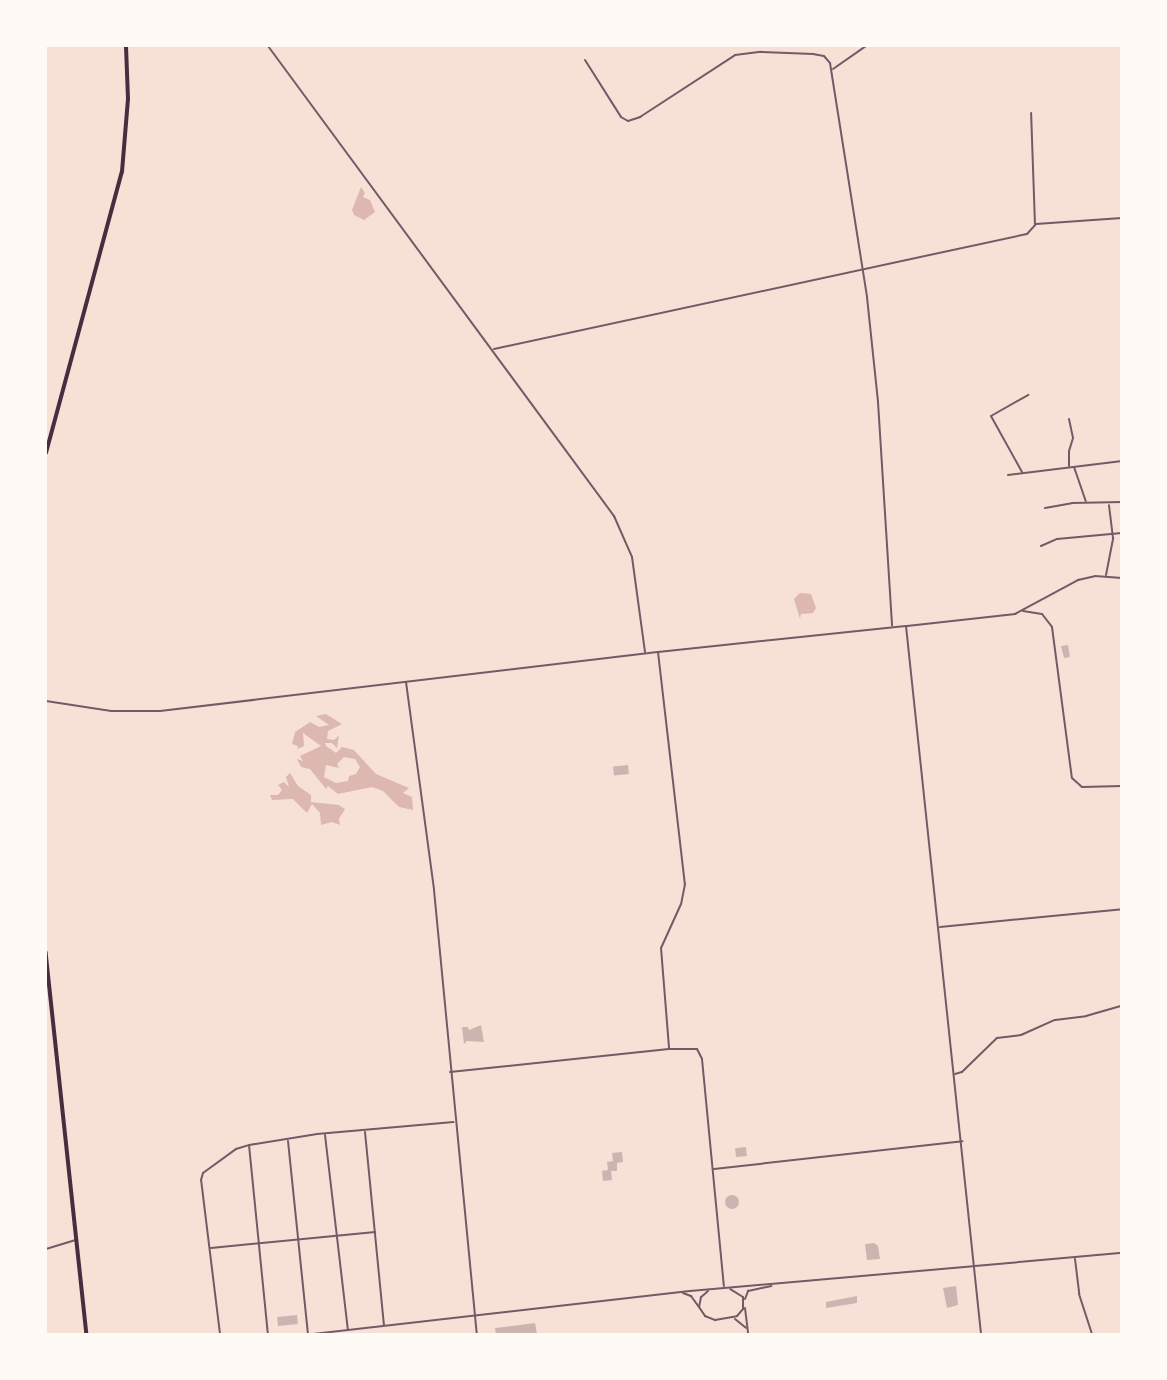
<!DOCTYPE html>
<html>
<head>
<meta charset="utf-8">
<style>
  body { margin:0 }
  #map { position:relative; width:1167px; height:1380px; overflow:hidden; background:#f7e1d7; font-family:"Noto Sans",sans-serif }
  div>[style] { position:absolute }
  .water>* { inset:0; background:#dcb8b0 }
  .building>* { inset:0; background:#ccb4b1; transform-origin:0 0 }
  .round { border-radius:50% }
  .minor>* { height:2px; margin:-1px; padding:0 1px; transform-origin:1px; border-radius:1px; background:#755966 }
  .tertiary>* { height:2px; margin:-1px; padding:0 1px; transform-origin:1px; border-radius:1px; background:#755966 }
  .trunk>* { height:3.5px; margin:-1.75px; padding:0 1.75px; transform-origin:1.75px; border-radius:1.75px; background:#4a2c40 }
  span { translate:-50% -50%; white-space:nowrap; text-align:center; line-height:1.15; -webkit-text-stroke:5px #fffaf5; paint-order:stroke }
  .frame { position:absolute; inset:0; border:47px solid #fffaf5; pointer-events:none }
</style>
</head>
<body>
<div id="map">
  <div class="water">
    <i style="clip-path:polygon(361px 187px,365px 193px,363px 197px,370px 200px,375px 212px,364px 220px,354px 215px,352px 210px)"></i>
    <i style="clip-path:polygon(800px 593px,811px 594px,816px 608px,813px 613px,801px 614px,800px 619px,794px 599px)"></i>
    <i style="clip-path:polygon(evenodd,326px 714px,342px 724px,328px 731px,327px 739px,334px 740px,339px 735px,337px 748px,332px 743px,325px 743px,326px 746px,336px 753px,342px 747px,354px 750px,376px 774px,409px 788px,403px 793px,412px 797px,413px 810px,399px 807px,383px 791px,372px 787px,338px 794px,328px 786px,326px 789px,310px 769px,301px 767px,297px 759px,303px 761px,300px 756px,321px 746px,303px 733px,304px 746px,297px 749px,298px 746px,292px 744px,295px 732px,310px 722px,319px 727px,329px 725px,316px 716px,326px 714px,344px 757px,355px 759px,360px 767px,356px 774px,349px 776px,348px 781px,336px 783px,324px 777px,326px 765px,339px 768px,337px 764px,344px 757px)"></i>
    <i style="clip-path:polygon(290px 773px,298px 786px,311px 795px,311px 802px,339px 805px,345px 809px,339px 819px,340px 825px,332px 822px,321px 825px,320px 813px,312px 804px,307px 813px,293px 799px,272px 800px,270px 795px,278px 795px,282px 790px,278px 785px,284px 782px,289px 787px,286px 777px)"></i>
  </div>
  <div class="building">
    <i style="clip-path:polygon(1068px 645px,1070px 657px,1064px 658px,1061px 646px)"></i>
    <i style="left:628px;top:765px;width:9px;height:15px;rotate:84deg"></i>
    <i style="clip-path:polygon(481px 1025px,484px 1042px,467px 1041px,464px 1044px,462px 1027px,468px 1027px,469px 1030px)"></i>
    <i style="left:746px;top:1147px;width:9px;height:11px;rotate:84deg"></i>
    <i style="clip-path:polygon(622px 1152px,623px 1162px,617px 1163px,617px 1171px,611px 1171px,612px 1180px,603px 1181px,602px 1171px,608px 1170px,607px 1162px,613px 1161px,612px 1153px)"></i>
    <i class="round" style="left:725px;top:1195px;width:14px;height:14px"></i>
    <i style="clip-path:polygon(874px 1243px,878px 1246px,880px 1259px,867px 1260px,865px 1244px)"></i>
    <i style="clip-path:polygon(956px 1286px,958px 1305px,947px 1308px,943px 1288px)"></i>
    <i style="clip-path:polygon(857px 1296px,857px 1303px,826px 1308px,826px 1302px)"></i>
    <i style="left:297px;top:1315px;width:9px;height:20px;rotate:84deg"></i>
    <i style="clip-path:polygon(535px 1323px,537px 1334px,496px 1334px,495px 1328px)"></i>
  </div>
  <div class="minor">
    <i style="left:268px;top:46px;width:584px;rotate:53.64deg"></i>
    <i style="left:614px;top:516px;width:45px;rotate:66.3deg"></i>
    <i style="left:632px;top:557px;width:96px;rotate:82.2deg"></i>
    <i style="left:585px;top:60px;width:67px;rotate:57.7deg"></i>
    <i style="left:621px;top:117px;width:8px;rotate:30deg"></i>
    <i style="left:628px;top:121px;width:13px;rotate:-18deg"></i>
    <i style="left:640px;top:117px;width:113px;rotate:-33.1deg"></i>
    <i style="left:735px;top:55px;width:26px;rotate:-7deg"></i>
    <i style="left:761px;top:52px;width:52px;rotate:2.2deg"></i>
    <i style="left:813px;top:54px;width:11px;rotate:10deg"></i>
    <i style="left:824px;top:56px;width:9px;rotate:49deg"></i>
    <i style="left:830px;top:63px;width:237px;rotate:81deg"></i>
    <i style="left:867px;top:297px;width:106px;rotate:84deg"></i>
    <i style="left:878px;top:402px;width:224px;rotate:86.4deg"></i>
    <i style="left:833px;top:69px;width:40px;rotate:-34.9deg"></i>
    <i style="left:1036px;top:224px;width:86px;rotate:-4deg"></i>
    <i style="left:494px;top:349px;width:545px;rotate:-12.18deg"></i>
    <i style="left:1027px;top:234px;width:12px;rotate:-48deg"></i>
    <i style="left:1035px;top:225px;width:112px;rotate:-92deg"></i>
    <i style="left:1069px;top:419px;width:19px;rotate:78deg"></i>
    <i style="left:1073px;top:438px;width:14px;rotate:107deg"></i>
    <i style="left:1069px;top:451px;width:15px;rotate:90deg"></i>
    <i style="left:1074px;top:467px;width:36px;rotate:71deg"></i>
    <i style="left:1022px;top:472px;width:64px;rotate:-119deg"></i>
    <i style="left:991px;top:416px;width:43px;rotate:-29.6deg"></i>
    <i style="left:1008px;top:475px;width:115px;rotate:-7deg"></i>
    <i style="left:1045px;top:508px;width:27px;rotate:-10deg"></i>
    <i style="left:1072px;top:503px;width:50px;rotate:-1.1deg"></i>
    <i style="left:1041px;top:546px;width:17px;rotate:-24deg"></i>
    <i style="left:1057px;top:539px;width:65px;rotate:-5.3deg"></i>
    <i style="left:1106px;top:575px;width:38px;rotate:-79deg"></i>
    <i style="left:1113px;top:538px;width:33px;rotate:-97deg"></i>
    <i style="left:1023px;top:611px;width:19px;rotate:9deg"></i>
    <i style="left:1042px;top:614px;width:16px;rotate:52deg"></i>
    <i style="left:1052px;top:627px;width:152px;rotate:82.5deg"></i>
    <i style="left:1072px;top:778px;width:13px;rotate:42deg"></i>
    <i style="left:1082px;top:787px;width:40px;rotate:-1.4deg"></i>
    <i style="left:907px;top:626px;width:109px;rotate:-6.3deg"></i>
    <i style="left:1015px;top:614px;width:72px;rotate:-28.4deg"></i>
    <i style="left:1078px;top:580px;width:17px;rotate:-13deg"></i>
    <i style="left:1095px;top:576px;width:27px;rotate:4deg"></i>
    <i style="left:658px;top:652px;width:234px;rotate:83.4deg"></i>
    <i style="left:685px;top:884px;width:20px;rotate:101deg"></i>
    <i style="left:681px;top:904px;width:48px;rotate:114.4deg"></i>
    <i style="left:661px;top:948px;width:100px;rotate:85.4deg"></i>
    <i style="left:406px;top:682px;width:210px;rotate:82.3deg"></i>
    <i style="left:434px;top:890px;width:446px;rotate:84.5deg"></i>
    <i style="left:940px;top:927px;width:183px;rotate:-5.6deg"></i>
    <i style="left:450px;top:1072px;width:220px;rotate:-6deg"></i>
    <i style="left:669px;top:1049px;width:28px"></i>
    <i style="left:697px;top:1049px;width:11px;rotate:63deg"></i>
    <i style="left:702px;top:1059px;width:228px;rotate:84.5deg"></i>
    <i style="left:955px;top:1074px;width:7px;rotate:-16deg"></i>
    <i style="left:962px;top:1072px;width:49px;rotate:-44.2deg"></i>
    <i style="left:997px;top:1038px;width:24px;rotate:-7deg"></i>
    <i style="left:1021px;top:1035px;width:37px;rotate:-24deg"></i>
    <i style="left:1055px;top:1020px;width:31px;rotate:-7deg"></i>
    <i style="left:1086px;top:1016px;width:37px;rotate:-16deg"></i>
    <i style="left:365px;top:1132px;width:194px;rotate:84.4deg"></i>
    <i style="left:325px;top:1135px;width:196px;rotate:83.3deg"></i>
    <i style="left:288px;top:1141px;width:194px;rotate:84.1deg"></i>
    <i style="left:249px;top:1145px;width:190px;rotate:84.3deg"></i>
    <i style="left:714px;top:1169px;width:250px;rotate:-6.4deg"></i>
    <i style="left:211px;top:1248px;width:165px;rotate:-5.6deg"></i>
    <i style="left:46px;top:1249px;width:30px;rotate:-17deg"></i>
    <i style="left:1075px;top:1259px;width:35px;rotate:83deg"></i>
    <i style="left:1079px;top:1294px;width:42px;rotate:72deg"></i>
    <i style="left:975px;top:1266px;width:148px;rotate:-5.1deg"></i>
    <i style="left:220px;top:1334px;width:155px;rotate:-97deg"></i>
    <i style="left:201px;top:1180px;width:7px;rotate:-74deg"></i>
    <i style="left:203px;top:1173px;width:41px;rotate:-36deg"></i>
    <i style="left:236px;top:1149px;width:14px;rotate:-17deg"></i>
    <i style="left:249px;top:1145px;width:69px;rotate:-9.2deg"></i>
    <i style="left:317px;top:1134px;width:137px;rotate:-5deg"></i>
  </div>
  <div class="tertiary">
    <i style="left:46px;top:701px;width:66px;rotate:8.7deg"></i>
    <i style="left:111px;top:711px;width:49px"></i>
    <i style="left:160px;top:711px;width:501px;rotate:-6.76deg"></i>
    <i style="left:658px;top:652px;width:249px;rotate:-6deg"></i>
    <i style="left:906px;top:626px;width:712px;rotate:83.95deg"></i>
    <i style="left:708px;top:1291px;width:9px;rotate:139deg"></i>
    <i style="left:701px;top:1297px;width:10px;rotate:101deg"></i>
    <i style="left:699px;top:1307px;width:11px;rotate:56deg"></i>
    <i style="left:705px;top:1316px;width:11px;rotate:22deg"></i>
    <i style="left:715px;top:1320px;width:22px;rotate:-10deg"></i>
    <i style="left:737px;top:1316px;width:9px;rotate:-49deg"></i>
    <i style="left:743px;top:1309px;width:12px;rotate:-90deg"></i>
    <i style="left:743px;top:1297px;width:15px;rotate:-148deg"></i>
    <i style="left:683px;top:1293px;width:9px;rotate:21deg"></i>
    <i style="left:691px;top:1296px;width:14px;rotate:54deg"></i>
    <i style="left:745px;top:1299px;width:9px;rotate:-69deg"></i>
    <i style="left:748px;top:1291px;width:24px;rotate:-12deg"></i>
    <i style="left:745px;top:1308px;width:26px;rotate:83deg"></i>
    <i style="left:735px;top:1319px;width:14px;rotate:39deg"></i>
    <i style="left:313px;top:1334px;width:379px;rotate:-6.5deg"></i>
    <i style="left:690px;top:1291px;width:284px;rotate:-5deg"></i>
  </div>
  <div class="trunk">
    <i style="left:46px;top:453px;width:291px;rotate:-74.9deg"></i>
    <i style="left:122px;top:172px;width:73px;rotate:-85.3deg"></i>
    <i style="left:128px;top:99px;width:53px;rotate:-92.2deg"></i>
    <i style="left:46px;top:952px;width:384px;rotate:83.9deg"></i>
  </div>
  <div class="frame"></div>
</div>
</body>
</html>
